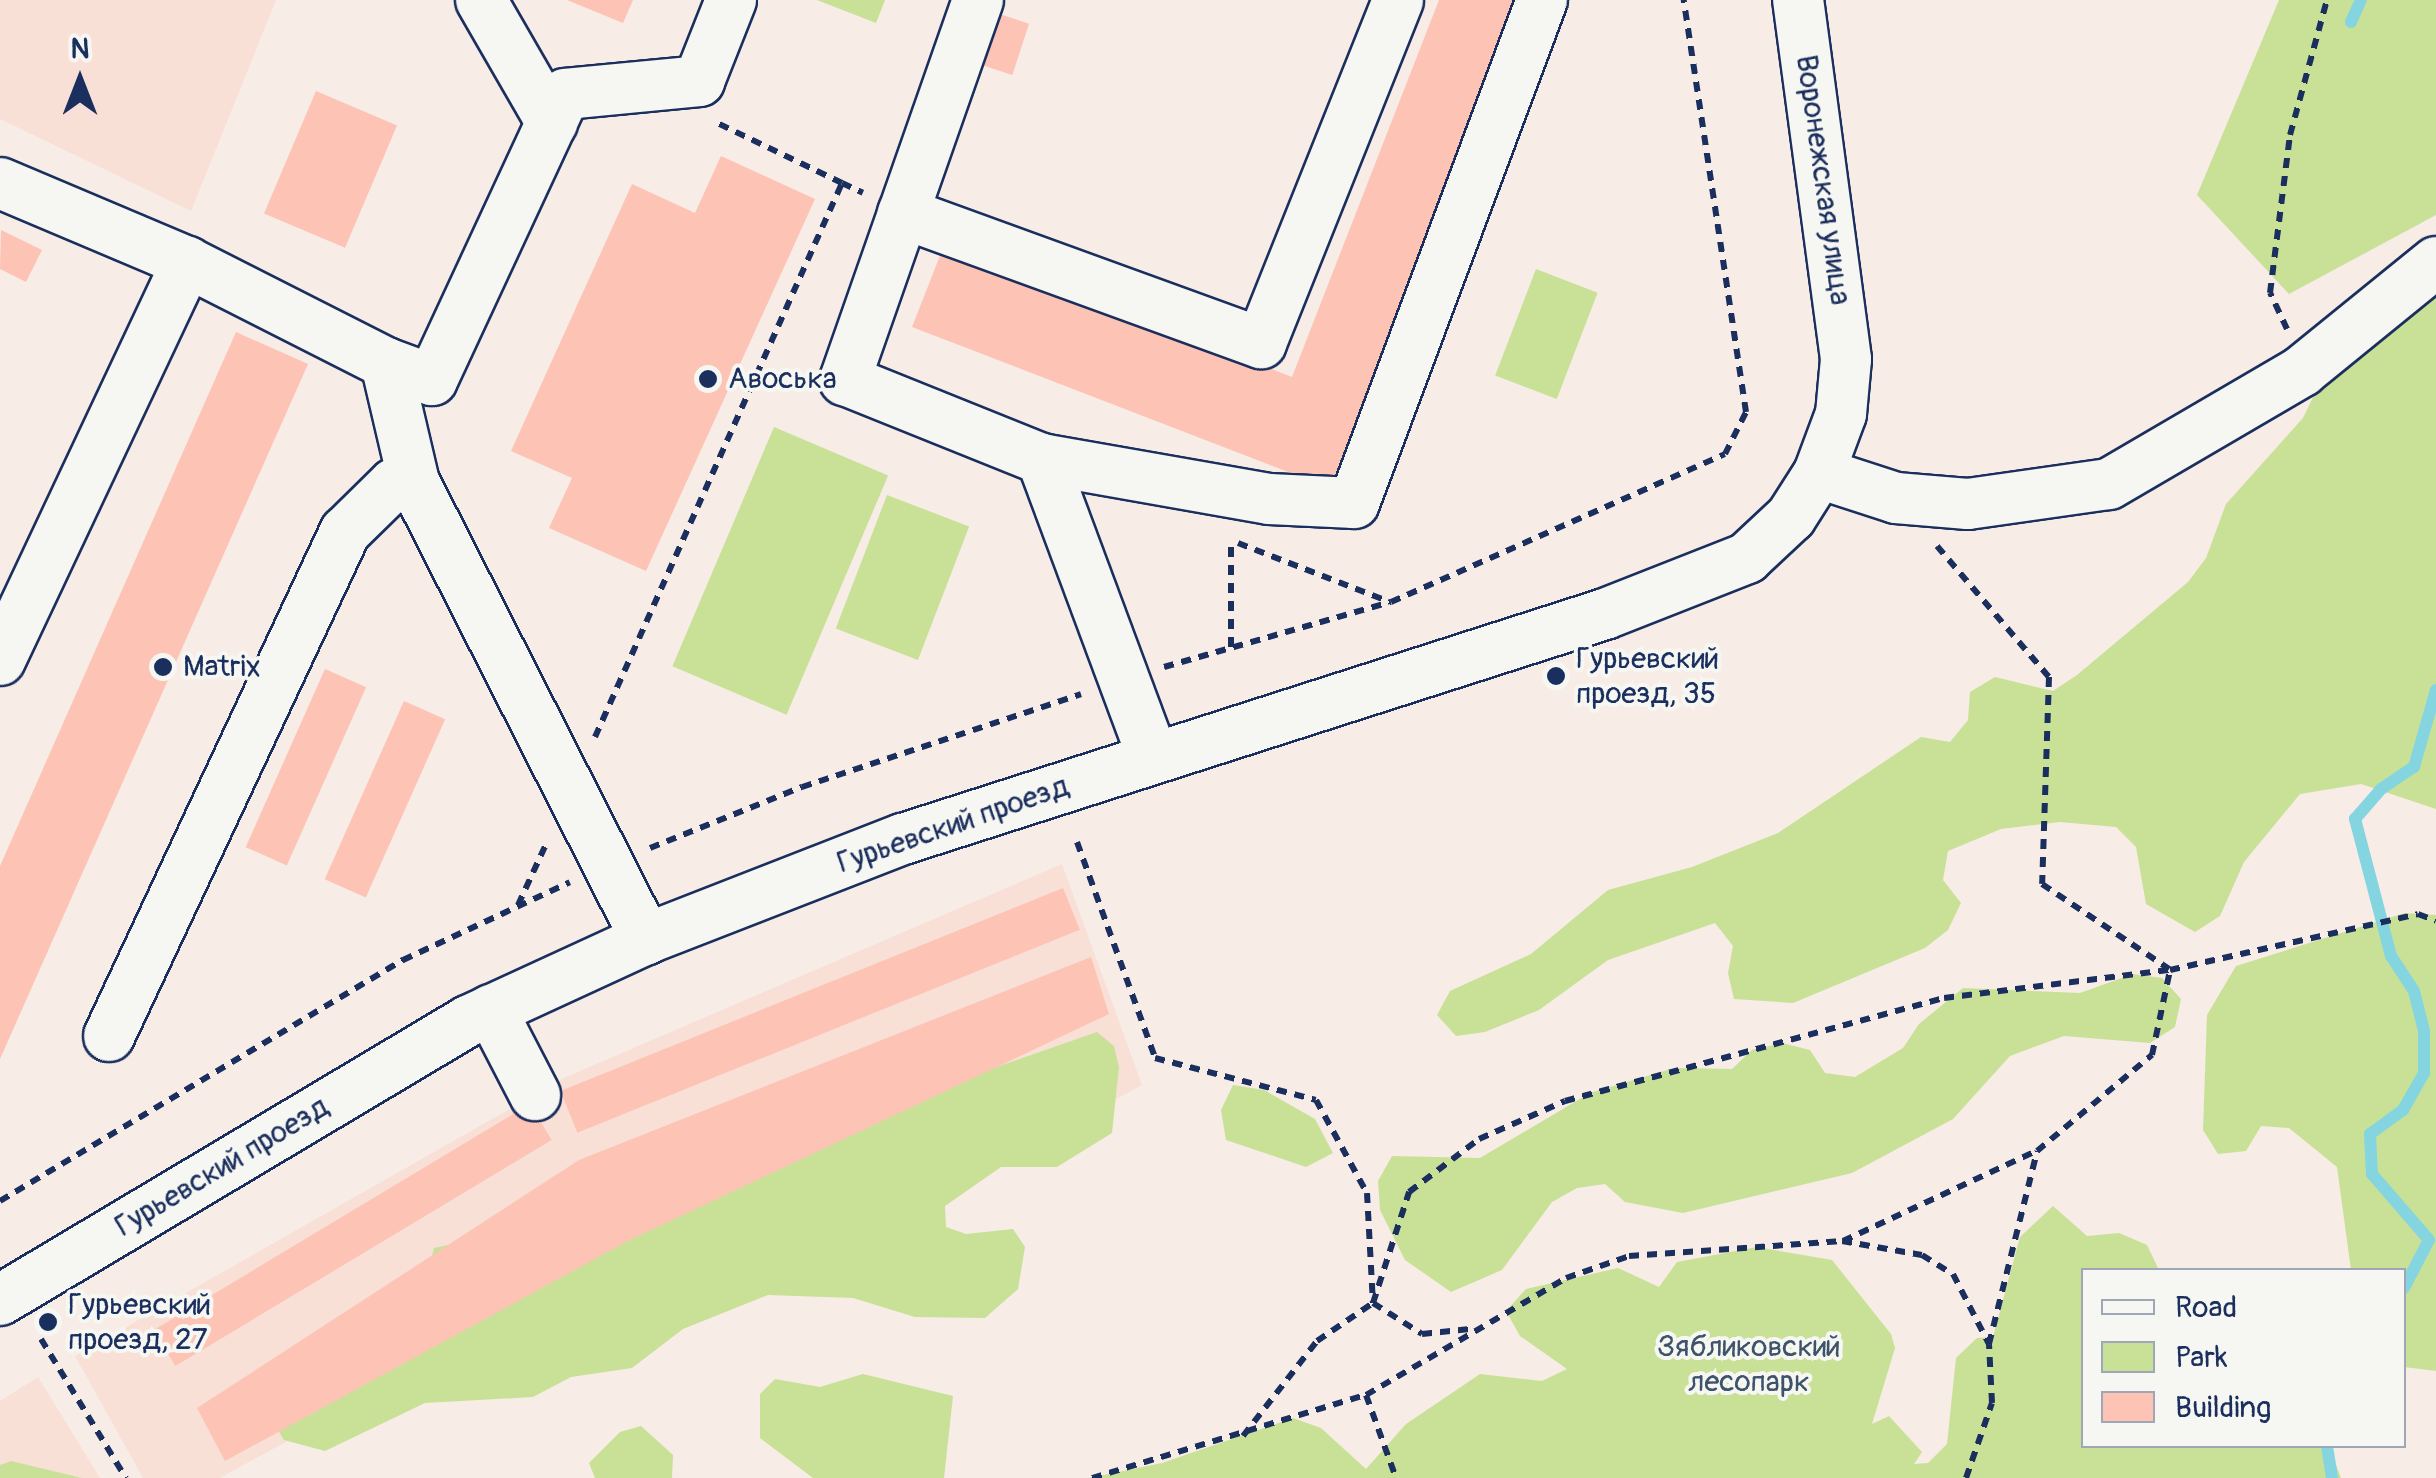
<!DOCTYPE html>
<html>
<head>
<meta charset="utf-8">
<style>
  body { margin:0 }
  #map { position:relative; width:2436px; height:1478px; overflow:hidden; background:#f7ece6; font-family:Pangolin,sans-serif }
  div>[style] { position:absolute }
  .built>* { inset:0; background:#f9e0d7 }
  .green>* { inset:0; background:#c8e197; transform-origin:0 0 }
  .stream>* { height:12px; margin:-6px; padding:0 6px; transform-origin:6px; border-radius:6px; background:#85d5e0 }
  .building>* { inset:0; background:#fdc3b5; transform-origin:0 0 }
  .path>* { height:6px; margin-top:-3px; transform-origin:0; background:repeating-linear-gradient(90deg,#1b2f5e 0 10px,transparent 0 18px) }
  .roads { filter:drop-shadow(2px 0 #1b2f5e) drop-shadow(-2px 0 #1b2f5e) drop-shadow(0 2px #1b2f5e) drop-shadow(0 -2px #1b2f5e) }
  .minor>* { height:50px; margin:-25px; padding:0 25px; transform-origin:25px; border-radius:25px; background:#f6f6f2 }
  .dots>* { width:28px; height:28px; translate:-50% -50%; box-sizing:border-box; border:5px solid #f6f6f2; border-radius:50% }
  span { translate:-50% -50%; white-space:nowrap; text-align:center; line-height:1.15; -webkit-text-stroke:8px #f6f6f2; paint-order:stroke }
  .street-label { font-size:30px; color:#1b2f5e }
  .poi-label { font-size:30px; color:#1b2f5e }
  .left { translate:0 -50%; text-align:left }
  .park-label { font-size:30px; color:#3e5369 }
  .legend { position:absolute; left:2081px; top:1268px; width:325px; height:180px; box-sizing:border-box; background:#f6f6f2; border:2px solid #9ea6b7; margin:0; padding:12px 18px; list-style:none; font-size:30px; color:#1b2f5e }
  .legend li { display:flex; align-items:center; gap:20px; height:50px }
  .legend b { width:50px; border:2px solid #9ea6b7 }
  .north { position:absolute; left:30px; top:30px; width:100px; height:100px; -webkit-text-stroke:8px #f6f6f2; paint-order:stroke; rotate:0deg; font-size:28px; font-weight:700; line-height:40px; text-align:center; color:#1b2f5e }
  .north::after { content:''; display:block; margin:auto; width:35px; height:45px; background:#1b2f5e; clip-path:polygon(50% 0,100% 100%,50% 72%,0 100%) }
</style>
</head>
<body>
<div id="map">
  <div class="built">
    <i style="clip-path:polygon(0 0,276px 0,191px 211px,0 119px)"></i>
    <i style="clip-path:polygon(1062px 864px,1142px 1085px,1024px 1149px,481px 1335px,220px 1478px,143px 1478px,75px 1356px,566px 1077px)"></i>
    <i style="clip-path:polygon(38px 1377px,100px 1478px,0 1478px,0 1401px)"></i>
  </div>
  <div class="green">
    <i style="clip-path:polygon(817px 0,885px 0,876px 23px)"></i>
    <i style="clip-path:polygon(2279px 0,2436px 0,2436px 215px,2289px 294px,2197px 195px)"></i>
    <i style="left:1536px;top:269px;width:66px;height:114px;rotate:21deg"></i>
    <i style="clip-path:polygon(2436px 287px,2436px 809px,2361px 784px,2300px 794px,2244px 862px,2220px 916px,2195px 932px,2146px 904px,2136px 847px,2116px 827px,2060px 822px,2001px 829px,1948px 851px,1943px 880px,1961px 903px,1948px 930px,1925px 948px,1793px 1003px,1734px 999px,1728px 973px,1733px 946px,1715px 923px,1608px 960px,1539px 1010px,1485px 1032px,1456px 1036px,1437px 1015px,1450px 991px,1531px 954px,1608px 890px,1692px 867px,1778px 833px,1921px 737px,1950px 742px,1968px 720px,1970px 692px,1995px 677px,2053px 691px,2077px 675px,2188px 582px,2206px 558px,2226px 504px,2303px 418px,2316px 391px)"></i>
    <i style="left:774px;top:427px;width:124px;height:260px;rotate:23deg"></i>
    <i style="left:887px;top:495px;width:88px;height:143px;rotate:21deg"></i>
    <i style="clip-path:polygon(2405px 913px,2436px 915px,2436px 1371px,2404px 1367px,2404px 1270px,2351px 1270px,2337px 1167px,2289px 1128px,2261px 1126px,2246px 1151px,2218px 1154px,2203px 1130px,2207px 1015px,2236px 966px)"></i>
    <i style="clip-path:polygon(2133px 974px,2162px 978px,2181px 999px,2175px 1027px,2150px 1043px,2064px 1036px,2010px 1056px,1953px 1119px,1852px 1173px,1683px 1213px,1625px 1202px,1605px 1184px,1577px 1188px,1552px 1202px,1502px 1270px,1451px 1292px,1405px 1260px,1380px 1210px,1378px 1181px,1392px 1156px,1480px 1158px,1590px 1093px,1674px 1068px,1732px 1069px,1752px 1050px,1782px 1043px,1810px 1050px,1825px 1073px,1855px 1077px,1903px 1048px,1919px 1024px,1963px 988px,2080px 993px)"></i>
    <i style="clip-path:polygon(1097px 1032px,1114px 1046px,1119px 1067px,1112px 1133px,1057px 1167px,1001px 1167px,945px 1206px,946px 1227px,966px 1234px,1013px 1229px,1025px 1247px,1018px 1289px,985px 1318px,915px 1317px,853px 1298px,768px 1295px,683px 1329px,632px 1368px,571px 1377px,533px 1397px,425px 1403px,325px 1451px,284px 1440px,273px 1422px,423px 1290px,434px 1248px,542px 1225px)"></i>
    <i style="clip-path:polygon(1233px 1085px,1264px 1090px,1315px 1119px,1333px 1153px,1306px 1167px,1226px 1140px,1221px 1110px)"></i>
    <i style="clip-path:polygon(2053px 1206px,2087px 1236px,2119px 1233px,2147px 1245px,2159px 1270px,2084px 1270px,2084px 1446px,2329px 1446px,2341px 1478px,1089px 1478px,1162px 1463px,1293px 1418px,1321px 1428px,1366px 1469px,1406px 1424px,1480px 1374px,1542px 1381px,1567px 1369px,1520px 1336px,1506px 1311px,1526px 1289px,1618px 1268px,1659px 1287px,1677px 1262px,1757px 1247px,1832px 1260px,1891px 1334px,1895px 1348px,1872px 1424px,1889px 1416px,1922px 1452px,1914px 1464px,1928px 1463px,1947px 1444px,1956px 1358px,1977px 1338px,1993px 1337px,2020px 1237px)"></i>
    <i style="clip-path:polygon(863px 1374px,953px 1396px,944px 1478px,813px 1478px,760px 1438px,760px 1394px,775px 1379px,820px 1387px)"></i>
    <i style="clip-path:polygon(641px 1426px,673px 1455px,672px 1478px,595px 1478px,589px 1463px,620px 1432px)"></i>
    <i style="clip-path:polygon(11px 1461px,82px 1478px,0 1478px,0 1465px)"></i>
  </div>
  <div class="stream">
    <i style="left:2351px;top:22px;width:24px;rotate:-66deg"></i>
    <i style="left:2404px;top:1288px;width:54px;rotate:-62.5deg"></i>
    <i style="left:2429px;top:1240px;width:87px;rotate:-130.8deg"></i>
    <i style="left:2372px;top:1174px;width:40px;rotate:-92.9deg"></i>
    <i style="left:2370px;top:1134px;width:41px;rotate:-36deg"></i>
    <i style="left:2403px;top:1110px;width:43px;rotate:-60.4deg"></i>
    <i style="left:2424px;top:1073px;width:42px;rotate:-90deg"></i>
    <i style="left:2424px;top:1031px;width:41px;rotate:-104deg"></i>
    <i style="left:2414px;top:991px;width:42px;rotate:-123.3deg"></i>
    <i style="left:2391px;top:956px;width:142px;rotate:-104.7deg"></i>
    <i style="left:2355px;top:819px;width:40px;rotate:-49deg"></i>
    <i style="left:2381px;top:789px;width:40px;rotate:-34deg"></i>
    <i style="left:2414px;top:767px;width:80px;rotate:-74.1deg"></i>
    <i style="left:2327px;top:1446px;width:32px;rotate:81deg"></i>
  </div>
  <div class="building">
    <i style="clip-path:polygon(567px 0,633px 0,623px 23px)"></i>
    <i style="clip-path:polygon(1439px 0,1519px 0,1330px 488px,912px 327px,945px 243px,1292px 377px)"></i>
    <i style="left:990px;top:11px;width:41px;height:54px;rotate:18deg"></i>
    <i style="left:316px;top:91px;width:88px;height:133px;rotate:23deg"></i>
    <i style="clip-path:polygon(721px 156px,815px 199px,646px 571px,549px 528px,572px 478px,511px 451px,632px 184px,695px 213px)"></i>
    <i style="clip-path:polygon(1px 230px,42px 250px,26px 282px,0 269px)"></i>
    <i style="clip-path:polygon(236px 332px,308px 364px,0 1059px,0 866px)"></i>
    <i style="left:325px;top:669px;width:45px;height:195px;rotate:24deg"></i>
    <i style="left:404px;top:701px;width:45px;height:195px;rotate:24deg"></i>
    <i style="left:1063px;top:888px;width:45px;height:542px;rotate:68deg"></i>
    <i style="clip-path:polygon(1091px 957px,1109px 1014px,628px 1241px,225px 1461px,197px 1408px,579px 1160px)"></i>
    <i style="left:530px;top:1104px;width:42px;height:439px;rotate:59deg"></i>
  </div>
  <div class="path">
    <i style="left:842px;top:183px;width:23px;rotate:25deg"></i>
    <i style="left:2287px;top:329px;width:40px;rotate:-115deg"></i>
    <i style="left:2270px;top:293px;width:159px;rotate:-82.8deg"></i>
    <i style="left:2290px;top:135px;width:140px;rotate:-74.7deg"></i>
    <i style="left:1238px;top:543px;width:163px;rotate:21.2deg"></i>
    <i style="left:1937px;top:546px;width:172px;rotate:49.5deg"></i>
    <i style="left:2049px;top:677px;width:207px;rotate:91.9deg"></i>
    <i style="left:2042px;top:884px;width:153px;rotate:33.8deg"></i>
    <i style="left:1231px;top:647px;width:107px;rotate:-90deg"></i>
    <i style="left:1164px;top:667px;width:236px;rotate:-16deg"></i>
    <i style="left:1391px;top:602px;width:365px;rotate:-23.9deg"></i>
    <i style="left:1725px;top:454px;width:47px;rotate:-63.4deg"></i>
    <i style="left:1746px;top:412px;width:417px;rotate:-98.6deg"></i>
    <i style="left:595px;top:737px;width:607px;rotate:-65.97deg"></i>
    <i style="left:842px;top:183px;width:141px;rotate:-154.3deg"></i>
    <i style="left:1077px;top:842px;width:230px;rotate:70.1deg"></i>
    <i style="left:1155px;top:1058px;width:166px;rotate:14.6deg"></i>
    <i style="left:1316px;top:1100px;width:106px;rotate:61.3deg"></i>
    <i style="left:1367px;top:1193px;width:110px;rotate:86.9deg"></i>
    <i style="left:1373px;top:1303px;width:58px;rotate:32.3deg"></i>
    <i style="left:1422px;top:1334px;width:48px;rotate:-5.9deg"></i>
    <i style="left:650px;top:848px;width:164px;rotate:-21.9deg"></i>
    <i style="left:802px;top:787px;width:294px;rotate:-18.4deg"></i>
    <i style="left:518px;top:905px;width:67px;rotate:-65.3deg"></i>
    <i style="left:0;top:1201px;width:470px;rotate:-30.9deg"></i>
    <i style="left:403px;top:960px;width:184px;rotate:-25deg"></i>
    <i style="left:1843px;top:1241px;width:213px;rotate:-25deg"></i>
    <i style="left:41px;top:1339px;width:163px;rotate:58.6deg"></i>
    <i style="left:1366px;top:1395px;width:88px;rotate:70.1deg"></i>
    <i style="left:1243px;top:1436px;width:120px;rotate:-52.1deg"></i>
    <i style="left:1317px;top:1341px;width:68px;rotate:-34.2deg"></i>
    <i style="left:1373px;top:1303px;width:117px;rotate:-72deg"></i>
    <i style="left:1409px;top:1192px;width:88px;rotate:-37.1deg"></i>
    <i style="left:1479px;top:1139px;width:94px;rotate:-23.8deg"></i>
    <i style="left:1565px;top:1101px;width:393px;rotate:-15.2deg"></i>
    <i style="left:1944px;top:998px;width:228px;rotate:-7.1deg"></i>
    <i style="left:2170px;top:970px;width:254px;rotate:-12.7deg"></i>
    <i style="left:2418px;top:914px;width:19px;rotate:21deg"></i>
    <i style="left:1092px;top:1478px;width:286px;rotate:-16.9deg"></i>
    <i style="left:1366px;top:1395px;width:232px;rotate:-30.3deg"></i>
    <i style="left:1566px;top:1278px;width:67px;rotate:-19.2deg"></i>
    <i style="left:1629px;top:1256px;width:214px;rotate:-4deg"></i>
    <i style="left:1842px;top:1241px;width:81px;rotate:9.9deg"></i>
    <i style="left:1922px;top:1255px;width:36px;rotate:32deg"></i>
    <i style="left:1953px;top:1274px;width:79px;rotate:62.8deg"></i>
    <i style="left:1966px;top:1478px;width:79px;rotate:-70.9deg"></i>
    <i style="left:1992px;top:1403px;width:59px;rotate:-92.9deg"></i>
    <i style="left:1989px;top:1344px;width:199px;rotate:-76deg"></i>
    <i style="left:2037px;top:1151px;width:150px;rotate:-39.9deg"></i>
    <i style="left:2152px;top:1055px;width:87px;rotate:-78deg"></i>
  </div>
  <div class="roads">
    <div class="minor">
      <i style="left:481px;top:0;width:142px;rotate:60deg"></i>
      <i style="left:978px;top:0;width:403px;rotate:109.3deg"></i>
      <i style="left:845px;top:380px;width:212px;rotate:21.9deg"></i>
      <i style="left:1042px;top:459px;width:318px;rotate:69.6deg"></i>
      <i style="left:0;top:183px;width:203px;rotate:22.9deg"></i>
      <i style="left:187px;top:262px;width:223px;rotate:26.9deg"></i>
      <i style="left:386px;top:363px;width:122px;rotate:76.8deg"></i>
      <i style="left:414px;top:482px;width:513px;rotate:63.08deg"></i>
      <i style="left:903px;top:213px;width:381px;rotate:20deg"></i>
      <i style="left:1261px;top:343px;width:369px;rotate:-68.2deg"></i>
      <i style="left:386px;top:363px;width:49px;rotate:20.3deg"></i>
      <i style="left:432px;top:380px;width:315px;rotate:-65.1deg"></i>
      <i style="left:565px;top:94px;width:135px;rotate:-5.5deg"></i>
      <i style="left:699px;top:81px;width:87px;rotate:-68.4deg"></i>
      <i style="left:1042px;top:459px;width:230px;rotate:10deg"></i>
      <i style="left:1269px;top:499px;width:85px;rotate:2.7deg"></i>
      <i style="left:1354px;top:503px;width:537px;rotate:-69.51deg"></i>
      <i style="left:1819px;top:473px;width:81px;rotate:18deg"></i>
      <i style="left:1896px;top:498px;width:72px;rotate:4.8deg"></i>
      <i style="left:1968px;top:504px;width:142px;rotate:-8.1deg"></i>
      <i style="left:2109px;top:484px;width:224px;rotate:-30.3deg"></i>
      <i style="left:2302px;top:371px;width:173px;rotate:-39.1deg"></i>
      <i style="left:0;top:660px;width:440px;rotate:-64.8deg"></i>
      <i style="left:491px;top:1010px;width:96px;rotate:62.6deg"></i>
      <i style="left:109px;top:1036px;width:557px;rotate:-64.91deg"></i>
      <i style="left:345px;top:532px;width:69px;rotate:-44.4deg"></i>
      <i style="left:394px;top:484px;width:20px;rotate:-6deg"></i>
      <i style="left:0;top:1300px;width:545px;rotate:-30.8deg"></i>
      <i style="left:468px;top:1021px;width:196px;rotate:-24.7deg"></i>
      <i style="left:646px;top:939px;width:276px;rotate:-21.3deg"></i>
      <i style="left:903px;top:839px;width:737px;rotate:-17.77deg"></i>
      <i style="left:1605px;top:614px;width:153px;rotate:-21.5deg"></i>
      <i style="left:1747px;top:558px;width:60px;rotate:-43deg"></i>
      <i style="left:1791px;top:517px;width:52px;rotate:-57.5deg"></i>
      <i style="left:1819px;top:473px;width:63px;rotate:-69.6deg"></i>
      <i style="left:1841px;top:414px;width:55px;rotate:-84.8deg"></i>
      <i style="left:1846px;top:359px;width:362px;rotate:-97.6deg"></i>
    </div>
  </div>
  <div class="dots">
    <i style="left:708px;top:379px;background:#1b2f5e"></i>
    <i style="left:163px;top:667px;background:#1b2f5e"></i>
    <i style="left:1556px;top:676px;background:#1b2f5e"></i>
    <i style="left:48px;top:1322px;background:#1b2f5e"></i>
  </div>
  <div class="street-label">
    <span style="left:1823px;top:180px;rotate:82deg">Воронежская улица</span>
    <span style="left:953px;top:825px;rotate:-19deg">Гурьевский проезд</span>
    <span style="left:222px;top:1167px;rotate:-31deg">Гурьевский проезд</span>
  </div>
  <div class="poi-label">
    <span class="left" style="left:728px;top:379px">Авоська</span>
    <span class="left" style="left:1576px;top:676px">Гурьевский<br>проезд, 35</span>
    <span class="left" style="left:183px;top:667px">Matrix</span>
    <span class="left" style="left:68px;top:1322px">Гурьевский<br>проезд, 27</span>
  </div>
  <div class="park-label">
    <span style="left:1749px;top:1364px">Зябликовский<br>лесопарк</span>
  </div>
  <ul class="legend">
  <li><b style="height:12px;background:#f6f6f2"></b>Road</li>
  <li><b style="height:28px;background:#c8e197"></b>Park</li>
  <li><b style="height:28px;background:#fdc3b5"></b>Building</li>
  </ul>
  <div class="north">N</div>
</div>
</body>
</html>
